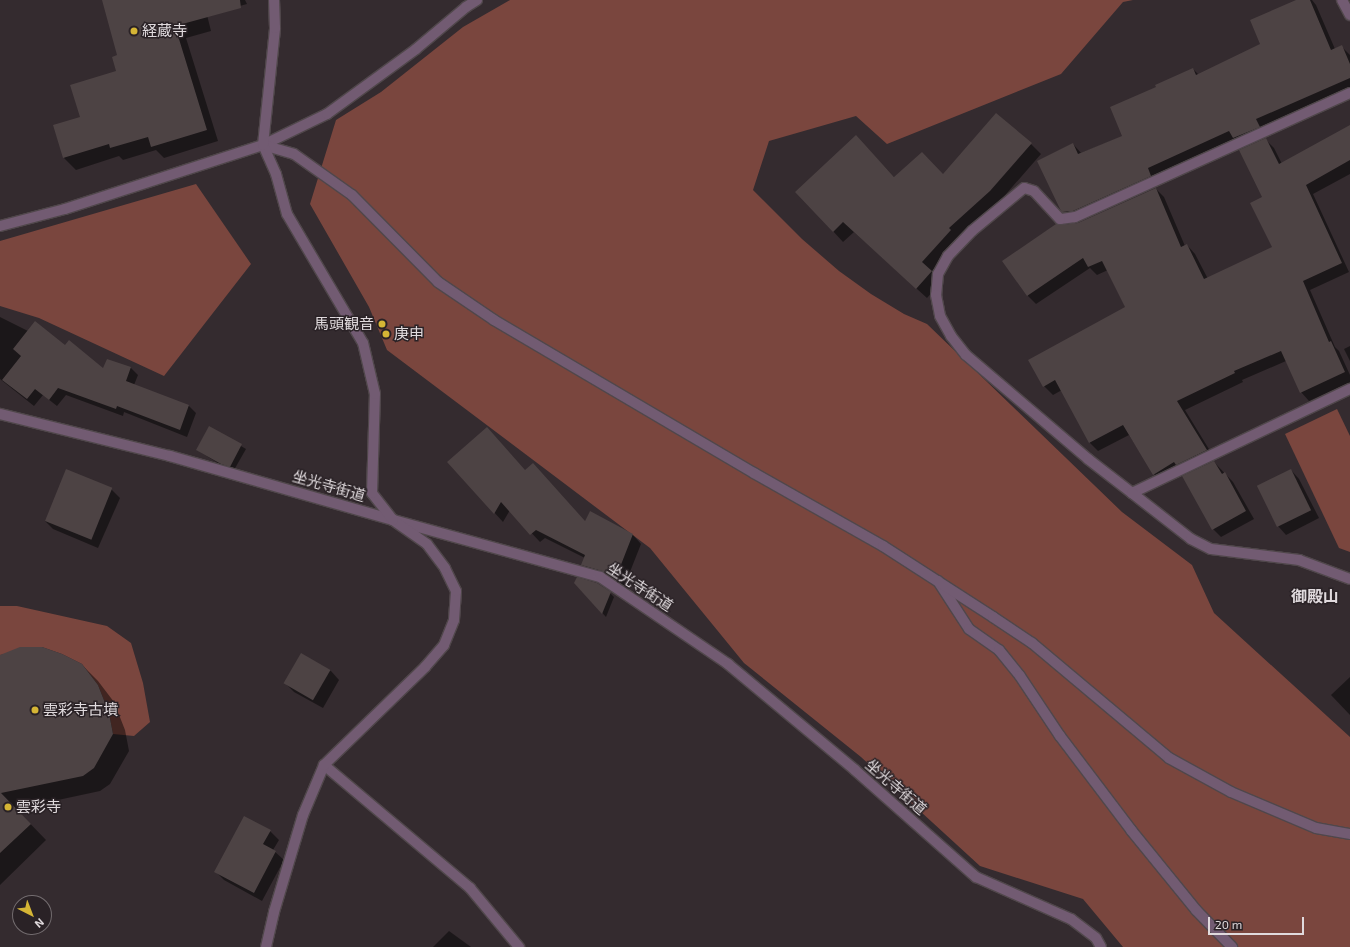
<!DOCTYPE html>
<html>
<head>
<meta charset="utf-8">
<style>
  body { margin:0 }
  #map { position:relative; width:1350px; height:947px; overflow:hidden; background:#342b2f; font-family:"Exo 2","Noto Sans JP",sans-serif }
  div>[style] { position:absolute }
  .green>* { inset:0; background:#7a463e }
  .shadow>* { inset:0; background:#0007 }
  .building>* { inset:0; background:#4d4344; transform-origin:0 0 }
  .roads { filter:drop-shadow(1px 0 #50474b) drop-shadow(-1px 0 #50474b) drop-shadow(0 1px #50474b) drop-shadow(0 -1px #50474b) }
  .lane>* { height:10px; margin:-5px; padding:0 5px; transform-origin:5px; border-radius:5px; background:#725b72 }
  .street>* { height:10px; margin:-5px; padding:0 5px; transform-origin:5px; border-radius:5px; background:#725b72 }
  .dots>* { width:11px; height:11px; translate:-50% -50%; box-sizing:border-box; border:2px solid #2a2226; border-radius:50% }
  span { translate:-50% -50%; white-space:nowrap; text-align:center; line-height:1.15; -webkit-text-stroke:3px #2a2226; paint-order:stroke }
  .poi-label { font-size:15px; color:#e0dadd }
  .left { translate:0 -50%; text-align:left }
  .right { translate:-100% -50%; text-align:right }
  .street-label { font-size:15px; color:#e0dadd }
  .neighbourhood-label { font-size:16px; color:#e0dadd; font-weight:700 }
  .north { position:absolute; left:12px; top:895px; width:40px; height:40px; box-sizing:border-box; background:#2a2226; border:1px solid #736c6f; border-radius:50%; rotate:138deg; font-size:11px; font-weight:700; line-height:16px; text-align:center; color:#e0dadd }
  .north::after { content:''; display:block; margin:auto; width:14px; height:18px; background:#d5b535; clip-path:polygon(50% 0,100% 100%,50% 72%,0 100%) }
  .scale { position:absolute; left:1208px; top:917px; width:96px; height:18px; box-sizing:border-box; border:2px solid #e0dadd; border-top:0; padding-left:5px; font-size:12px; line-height:14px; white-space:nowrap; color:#e0dadd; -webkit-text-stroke:3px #2a2226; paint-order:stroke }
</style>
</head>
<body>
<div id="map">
  <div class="green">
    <i style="clip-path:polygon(510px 0,1133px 0,1123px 2px,1061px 74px,887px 144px,856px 116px,769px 141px,753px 190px,802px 239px,839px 271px,871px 294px,904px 314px,927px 324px,1122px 512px,1192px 565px,1214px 613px,1350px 737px,1350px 947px,1123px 947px,1083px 899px,980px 866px,861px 757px,744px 663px,650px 548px,387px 350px,369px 307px,310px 204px,336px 120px,381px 92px,463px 27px)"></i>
    <i style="clip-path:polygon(196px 184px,251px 264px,164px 376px,39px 318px,0 306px,0 241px)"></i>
    <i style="clip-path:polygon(1337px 409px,1350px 436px,1350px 552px,1339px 548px,1285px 434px)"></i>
    <i style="clip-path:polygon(0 606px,17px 606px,107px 626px,131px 643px,143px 683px,150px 722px,134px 736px,113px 734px,109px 713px,98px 685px,82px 664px,62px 654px,42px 647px,0 655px)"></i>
  </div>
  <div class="shadow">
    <i style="clip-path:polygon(103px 0,245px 0,247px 4px,207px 15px,211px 31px,186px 38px,218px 141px,164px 158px,156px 150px,123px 160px,119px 156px,76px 170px,64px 158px,81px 117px,118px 72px,118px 56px)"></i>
    <i style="clip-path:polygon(1299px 0,1312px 0,1316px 5px,1335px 49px,1341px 46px,1350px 55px,1350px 90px,1072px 220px,1061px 209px,1073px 144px,1081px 153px,1124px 136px,1158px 88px,1193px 69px,1199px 75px,1261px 45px)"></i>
    <i style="clip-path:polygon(1350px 126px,1350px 174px,1313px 194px,1349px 272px,1310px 290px,1335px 347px,1339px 351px,1350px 375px,1350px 382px,1309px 401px,1301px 392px,1286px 361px,1242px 380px,1243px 382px,1185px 410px,1215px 459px,1162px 483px,1154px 474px,1129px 435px,1098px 451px,1090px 443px,1062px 390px,1053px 395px,1044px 386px,1126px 308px,1108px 270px,1097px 275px,1090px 268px,1036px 304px,1028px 296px,1004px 261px,1061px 226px,1078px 224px,1156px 189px,1164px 197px,1185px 246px,1187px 245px,1195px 254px,1208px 279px,1274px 247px,1263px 198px,1265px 139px,1274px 148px,1282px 164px)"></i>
    <i style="clip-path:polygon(1031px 144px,1041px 154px,1000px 201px,958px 239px,960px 241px,932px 272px,941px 282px,927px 298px,854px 232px,843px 242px,797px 192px,866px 147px,895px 178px,943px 175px)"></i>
    <i style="clip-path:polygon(0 317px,28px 331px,65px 347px,104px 370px,108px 360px,131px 368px,138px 375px,134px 385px,189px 406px,196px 413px,187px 437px,124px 412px,123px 416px,66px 395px,57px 406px,43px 395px,34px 406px,0 379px)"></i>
    <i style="clip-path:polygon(1350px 346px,1350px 361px,1344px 349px)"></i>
    <i style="clip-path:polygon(209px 427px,246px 449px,234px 470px,226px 468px,197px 450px)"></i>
    <i style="clip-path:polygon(448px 462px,526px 471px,585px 522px,590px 512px,633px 535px,641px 544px,624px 587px,612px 579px,591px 573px,583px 565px,585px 558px,545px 538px,540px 542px,510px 510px,503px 522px)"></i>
    <i style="clip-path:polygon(1214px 462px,1233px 482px,1254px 519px,1221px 537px,1213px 529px)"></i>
    <i style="clip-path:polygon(1291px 470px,1299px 479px,1319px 518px,1286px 535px,1278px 526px)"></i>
    <i style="clip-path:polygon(111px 489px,120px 498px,98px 548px,53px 529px,45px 521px)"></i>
    <i style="clip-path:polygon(575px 583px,610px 593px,614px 597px,606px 617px)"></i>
    <i style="clip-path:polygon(301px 655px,331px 671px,339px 680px,323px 708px,294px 692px,285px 683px)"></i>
    <i style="clip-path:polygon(0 657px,82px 665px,98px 681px,114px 702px,125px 730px,129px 751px,110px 784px,100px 791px,16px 809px,46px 840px,0 885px)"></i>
    <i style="clip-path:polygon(1350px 677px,1350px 715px,1331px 695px)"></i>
    <i style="clip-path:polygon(270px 831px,279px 840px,273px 850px,284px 860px,262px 901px,224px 880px,216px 872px)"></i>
    <i style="clip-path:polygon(449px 931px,471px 947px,433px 947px)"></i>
  </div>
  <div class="building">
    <i style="clip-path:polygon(102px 0,240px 0,241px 8px,175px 26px,207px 130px,151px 147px,148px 137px,110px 148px,109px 144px,63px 158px,53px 125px,80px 117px,70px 85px,116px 71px,112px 57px,117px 55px)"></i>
    <i style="clip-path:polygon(1296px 0,1310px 0,1331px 50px,1342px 45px,1350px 64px,1350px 78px,1256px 119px,1260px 127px,1233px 138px,1229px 131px,1148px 168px,1151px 176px,1073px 211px,1062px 212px,1060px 209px,1037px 161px,1073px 143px,1078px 154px,1122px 136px,1110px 107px,1156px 87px,1155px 85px,1193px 68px,1196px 75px,1260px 44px,1250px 20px)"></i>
    <i style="clip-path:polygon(996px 113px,1032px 143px,990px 191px,949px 228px,951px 230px,922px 262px,932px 271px,916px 289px,843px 222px,833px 232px,795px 192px,856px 135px,894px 177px,922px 152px,943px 174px)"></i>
    <i style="clip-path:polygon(1350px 125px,1350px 160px,1306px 185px,1342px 263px,1303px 281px,1329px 342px,1331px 341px,1345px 372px,1300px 393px,1281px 351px,1234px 371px,1235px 373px,1177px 401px,1207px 450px,1176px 465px,1174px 462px,1153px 475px,1123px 425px,1089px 443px,1055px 380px,1043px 387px,1028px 360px,1125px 307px,1102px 261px,1088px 267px,1083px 258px,1027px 296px,1002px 261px,1056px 224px,1061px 225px,1078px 223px,1156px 188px,1181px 247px,1187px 244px,1204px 279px,1272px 247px,1250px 203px,1262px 197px,1239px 150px,1266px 138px,1279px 164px)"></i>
    <i style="clip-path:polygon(35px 321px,65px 345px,69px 340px,103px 368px,107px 359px,131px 367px,126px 381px,189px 405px,180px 430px,117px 406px,116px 409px,58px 388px,49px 400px,35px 389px,27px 399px,2px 380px,21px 356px,13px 349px)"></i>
    <i style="clip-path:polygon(209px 426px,242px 444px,230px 467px,221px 464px,196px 450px)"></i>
    <i style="clip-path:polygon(487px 427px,525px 470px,533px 463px,585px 521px,590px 511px,633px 534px,615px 580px,602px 571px,581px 565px,585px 555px,536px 530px,530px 535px,501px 502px,494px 514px,447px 462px)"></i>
    <i style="clip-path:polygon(1214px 461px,1222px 474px,1225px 472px,1246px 511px,1212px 530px,1182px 476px)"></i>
    <i style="left:66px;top:469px;width:50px;height:56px;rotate:22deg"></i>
    <i style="left:1291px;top:469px;width:46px;height:38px;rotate:64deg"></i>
    <i style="clip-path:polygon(577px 577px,597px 583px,611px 592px,602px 614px,574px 583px)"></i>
    <i style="clip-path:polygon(20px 647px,42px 647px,62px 654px,82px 664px,98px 685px,109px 713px,113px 734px,94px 768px,83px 776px,1px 793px,31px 824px,0 853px,0 655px)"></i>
    <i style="left:301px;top:653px;width:34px;height:35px;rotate:30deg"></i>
    <i style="clip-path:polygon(244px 816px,271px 830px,263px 844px,276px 851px,254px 893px,214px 872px)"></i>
  </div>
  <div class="roads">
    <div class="lane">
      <i style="left:263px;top:145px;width:71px;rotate:-25.8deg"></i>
      <i style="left:327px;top:114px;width:110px;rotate:-36.1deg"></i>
      <i style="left:416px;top:49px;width:65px;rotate:-40deg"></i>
      <i style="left:466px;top:7px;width:13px;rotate:-32deg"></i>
      <i style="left:0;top:414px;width:175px;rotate:13.9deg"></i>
      <i style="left:170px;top:456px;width:232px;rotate:16deg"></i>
      <i style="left:393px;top:520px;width:215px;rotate:15.4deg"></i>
      <i style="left:600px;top:577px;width:155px;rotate:34.2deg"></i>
      <i style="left:728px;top:664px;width:165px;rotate:39.8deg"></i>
      <i style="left:855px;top:770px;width:162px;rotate:41.5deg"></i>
      <i style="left:976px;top:877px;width:104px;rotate:23.9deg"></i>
      <i style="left:1071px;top:919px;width:31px;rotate:37deg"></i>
      <i style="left:1096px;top:938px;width:10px;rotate:61deg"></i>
      <i style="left:938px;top:581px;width:57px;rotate:57.1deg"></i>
      <i style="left:969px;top:629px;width:37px;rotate:35deg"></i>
      <i style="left:999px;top:650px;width:33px;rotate:51deg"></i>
      <i style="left:1020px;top:676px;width:72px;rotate:56.3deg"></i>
      <i style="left:1060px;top:736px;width:118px;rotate:52.9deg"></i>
      <i style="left:1131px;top:830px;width:103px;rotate:50.9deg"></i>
      <i style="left:1196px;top:910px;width:52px;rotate:45.8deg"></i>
    </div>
    <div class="street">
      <i style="left:1342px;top:0;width:17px;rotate:62deg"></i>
      <i style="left:1350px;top:93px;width:302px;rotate:155.7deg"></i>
      <i style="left:1075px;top:217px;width:15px;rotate:172deg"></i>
      <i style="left:1060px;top:219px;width:38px;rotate:-133deg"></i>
      <i style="left:1034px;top:191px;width:10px;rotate:-163deg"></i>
      <i style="left:1024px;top:188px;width:67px;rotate:140.4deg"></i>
      <i style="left:972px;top:231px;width:35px;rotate:134deg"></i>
      <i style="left:948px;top:256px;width:21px;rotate:119deg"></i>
      <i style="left:938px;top:274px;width:21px;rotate:95deg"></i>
      <i style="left:936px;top:295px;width:21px;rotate:79deg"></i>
      <i style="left:940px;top:316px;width:23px;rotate:61deg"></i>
      <i style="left:951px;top:336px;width:24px;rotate:52deg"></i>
      <i style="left:966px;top:355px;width:160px;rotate:40.4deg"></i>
      <i style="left:1088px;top:459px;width:56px;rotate:37.7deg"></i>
      <i style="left:1132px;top:493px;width:242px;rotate:-25.5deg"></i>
      <i style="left:0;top:226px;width:67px;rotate:-14.7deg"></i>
      <i style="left:65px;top:209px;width:208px;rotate:-17.9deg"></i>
      <i style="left:263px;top:145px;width:32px;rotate:16deg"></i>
      <i style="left:294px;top:154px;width:71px;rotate:35.3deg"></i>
      <i style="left:352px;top:195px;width:122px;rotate:45.3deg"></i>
      <i style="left:438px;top:282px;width:68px;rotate:34.2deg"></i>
      <i style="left:494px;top:320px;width:302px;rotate:30.5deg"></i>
      <i style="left:754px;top:473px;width:148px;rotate:29.5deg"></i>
      <i style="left:883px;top:546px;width:131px;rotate:32.8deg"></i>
      <i style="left:993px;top:617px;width:47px;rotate:33.7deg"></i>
      <i style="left:1032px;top:643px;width:179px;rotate:40deg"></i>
      <i style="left:1169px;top:758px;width:71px;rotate:28.7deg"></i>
      <i style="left:1231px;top:792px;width:92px;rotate:23deg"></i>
      <i style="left:1316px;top:828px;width:35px;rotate:10deg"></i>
      <i style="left:1132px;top:493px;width:75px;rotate:37.9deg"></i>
      <i style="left:1191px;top:539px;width:22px;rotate:27deg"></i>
      <i style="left:1211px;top:549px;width:89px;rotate:7.1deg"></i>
      <i style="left:1299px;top:560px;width:54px;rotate:20.4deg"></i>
      <i style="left:324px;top:765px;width:191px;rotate:40.1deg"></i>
      <i style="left:470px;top:888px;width:77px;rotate:50.3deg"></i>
      <i style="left:266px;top:947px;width:36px;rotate:-77deg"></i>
      <i style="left:274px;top:912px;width:101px;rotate:-73.4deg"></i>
      <i style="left:303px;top:815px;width:54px;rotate:-67.2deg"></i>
      <i style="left:324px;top:765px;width:141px;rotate:-44.1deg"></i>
      <i style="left:425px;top:667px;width:29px;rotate:-49deg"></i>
      <i style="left:444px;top:645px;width:27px;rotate:-68deg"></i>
      <i style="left:454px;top:620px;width:29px;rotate:-86deg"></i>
      <i style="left:456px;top:591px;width:25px;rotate:-116deg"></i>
      <i style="left:445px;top:568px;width:30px;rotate:-127deg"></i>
      <i style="left:427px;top:544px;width:42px;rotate:-144.8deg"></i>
      <i style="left:393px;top:520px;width:34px;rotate:-128deg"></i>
      <i style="left:372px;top:493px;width:99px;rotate:-88.3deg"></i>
      <i style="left:375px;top:394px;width:52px;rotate:-103.2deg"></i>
      <i style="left:363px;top:343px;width:150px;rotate:-120.5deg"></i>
      <i style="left:287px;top:214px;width:41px;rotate:-105.4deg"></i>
      <i style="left:276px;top:174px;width:32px;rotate:-114deg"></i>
      <i style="left:263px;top:145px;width:118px;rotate:-84.1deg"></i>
      <i style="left:275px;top:28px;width:28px;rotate:-92deg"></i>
    </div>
  </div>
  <div class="dots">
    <i style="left:134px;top:31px;background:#d5b535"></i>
    <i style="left:382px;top:324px;background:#d5b535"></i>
    <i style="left:386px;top:334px;background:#d5b535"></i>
    <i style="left:35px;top:710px;background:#d5b535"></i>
    <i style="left:8px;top:807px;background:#d5b535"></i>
  </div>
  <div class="poi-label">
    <span class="left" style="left:142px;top:31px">経蔵寺</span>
    <span class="right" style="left:374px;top:324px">馬頭観音</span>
    <span class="left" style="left:394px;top:334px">庚申</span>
    <span class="left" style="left:43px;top:710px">雲彩寺古墳</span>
    <span class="left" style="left:16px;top:807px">雲彩寺</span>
  </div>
  <div class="street-label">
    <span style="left:329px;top:486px;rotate:16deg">坐光寺街道</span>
    <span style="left:640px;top:587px;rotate:33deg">坐光寺街道</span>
    <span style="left:896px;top:787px;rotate:41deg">坐光寺街道</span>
  </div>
  <div class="neighbourhood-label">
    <span style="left:1315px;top:596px">御殿山</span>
  </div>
  <div class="north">N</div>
  <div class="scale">20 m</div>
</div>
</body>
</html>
